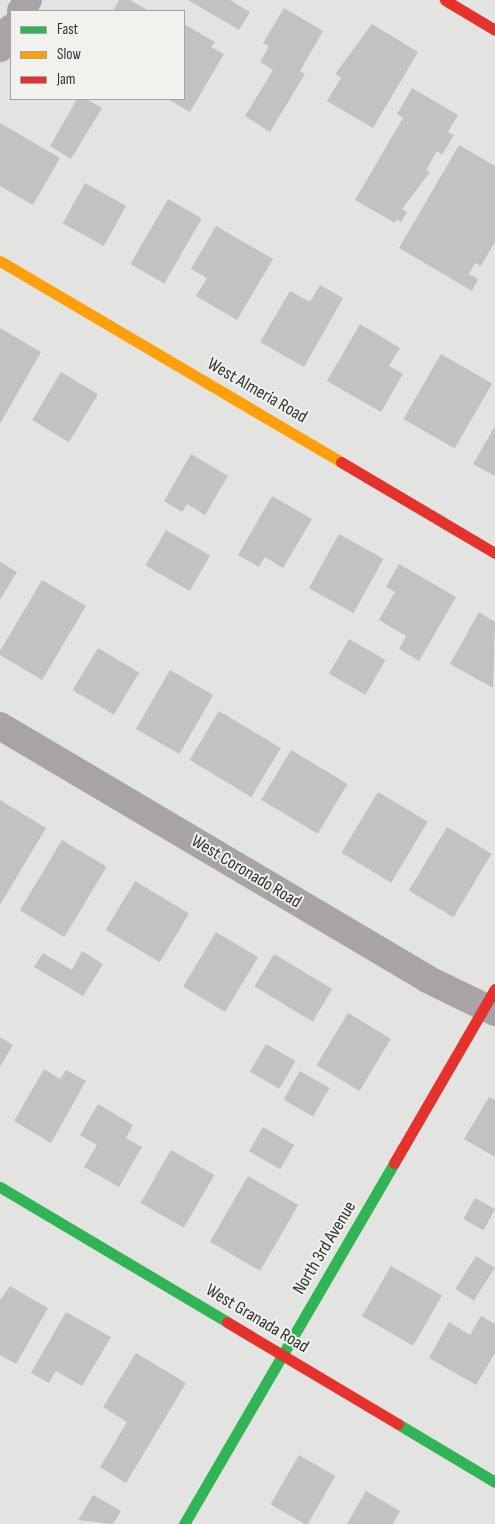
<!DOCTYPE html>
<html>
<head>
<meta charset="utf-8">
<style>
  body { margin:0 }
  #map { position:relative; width:495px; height:1524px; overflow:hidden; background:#e3e4e2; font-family:"Sofia Sans Condensed",sans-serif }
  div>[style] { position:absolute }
  .building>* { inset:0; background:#c2c3c1; transform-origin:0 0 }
  .street>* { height:28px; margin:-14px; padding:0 14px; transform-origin:14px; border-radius:14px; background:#a8a3a7 }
  .fast>* { height:11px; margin:-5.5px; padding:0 5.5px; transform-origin:5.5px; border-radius:5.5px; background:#30b455 }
  .slow>* { height:11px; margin:-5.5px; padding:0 5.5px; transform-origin:5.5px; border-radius:5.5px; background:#ff9f0a }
  .jam>* { height:11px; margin:-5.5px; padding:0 5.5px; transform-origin:5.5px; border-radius:5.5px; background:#e5322d }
  span { translate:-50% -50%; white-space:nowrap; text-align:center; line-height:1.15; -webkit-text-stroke:4px #f1f2ee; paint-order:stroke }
  .street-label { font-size:18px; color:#333332 }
  .legend { position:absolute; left:10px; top:10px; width:175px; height:90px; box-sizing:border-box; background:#f1f2ee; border:1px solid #a5a6a3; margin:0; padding:6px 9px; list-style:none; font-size:15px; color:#333332 }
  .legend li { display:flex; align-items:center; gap:10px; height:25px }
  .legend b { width:25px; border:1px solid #a5a6a3 }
</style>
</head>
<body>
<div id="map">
  <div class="building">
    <i style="clip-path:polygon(119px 0,130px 0,149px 11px,113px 11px)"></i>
    <i style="clip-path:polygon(188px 0,230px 0,250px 12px,239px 30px)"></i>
    <i style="clip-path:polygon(284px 8px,323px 31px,300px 71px,305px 74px,270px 132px,245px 116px,273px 70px,260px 62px,269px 46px,263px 43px)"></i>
    <i style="clip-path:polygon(184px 24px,215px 42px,211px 47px,224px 54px,190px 112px,168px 99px,184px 99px)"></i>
    <i style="clip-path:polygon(372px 24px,418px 52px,373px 128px,327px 101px,341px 78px,335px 74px)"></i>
    <i style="clip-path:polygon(412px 88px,458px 115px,448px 132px,454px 135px,442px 155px,437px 151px,426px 170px,430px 172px,402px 209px,407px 212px,401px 222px,397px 219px,395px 223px,355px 200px,403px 118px,397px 114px)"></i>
    <i style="clip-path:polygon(77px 99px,86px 99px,102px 108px,71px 159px,50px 146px)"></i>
    <i style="clip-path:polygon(0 123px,60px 158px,33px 205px,0 186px)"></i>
    <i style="clip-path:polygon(459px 145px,495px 166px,495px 242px,481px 266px,475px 263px,469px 274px,478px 279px,472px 291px,399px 248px)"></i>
    <i style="left:85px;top:183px;width:47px;height:46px;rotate:29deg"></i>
    <i style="left:168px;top:199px;width:39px;height:75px;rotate:30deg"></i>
    <i style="clip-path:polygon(216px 226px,273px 259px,237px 320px,196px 296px,207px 278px,191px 269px)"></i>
    <i style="clip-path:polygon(320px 285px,343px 298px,304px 367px,260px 342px,290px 291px,310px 302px)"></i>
    <i style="clip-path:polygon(360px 324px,400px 348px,389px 366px,403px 374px,381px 412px,327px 381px)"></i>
    <i style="clip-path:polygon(0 328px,41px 352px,0 424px)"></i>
    <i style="left:441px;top:354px;width:59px;height:75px;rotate:30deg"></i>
    <i style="left:61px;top:372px;width:43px;height:56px;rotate:31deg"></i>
    <i style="clip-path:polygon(495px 426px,495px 476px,473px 464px)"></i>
    <i style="clip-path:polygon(191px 454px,228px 476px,205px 515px,187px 504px,182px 512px,164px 501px)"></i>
    <i style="clip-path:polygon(272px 496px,312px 519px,283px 568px,265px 557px,259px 567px,238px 555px)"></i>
    <i style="left:166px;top:530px;width:51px;height:41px;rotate:30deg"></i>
    <i style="left:339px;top:534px;width:51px;height:62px;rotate:29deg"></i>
    <i style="clip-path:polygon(0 562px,17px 572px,0 600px)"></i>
    <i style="clip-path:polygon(399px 564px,456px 597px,419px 661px,399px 649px,406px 636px,379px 620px,395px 592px,386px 587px)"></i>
    <i style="clip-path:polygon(42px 580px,86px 606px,42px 680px,0 655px,0 651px)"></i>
    <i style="clip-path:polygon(479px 612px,495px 622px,493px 688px,450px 664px)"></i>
    <i style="left:349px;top:639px;width:42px;height:40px;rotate:30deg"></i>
    <i style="left:98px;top:648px;width:48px;height:49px;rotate:31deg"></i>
    <i style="left:170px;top:670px;width:50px;height:68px;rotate:30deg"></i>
    <i style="left:219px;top:711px;width:72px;height:57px;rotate:31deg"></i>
    <i style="left:291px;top:750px;width:66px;height:58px;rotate:31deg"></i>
    <i style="left:378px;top:792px;width:58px;height:71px;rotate:31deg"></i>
    <i style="clip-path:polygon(0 800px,46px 828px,0 905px)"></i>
    <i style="left:447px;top:827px;width:52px;height:74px;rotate:31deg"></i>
    <i style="left:62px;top:840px;width:52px;height:82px;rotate:31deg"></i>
    <i style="left:135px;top:881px;width:63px;height:57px;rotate:31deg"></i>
    <i style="left:216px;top:932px;width:49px;height:64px;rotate:31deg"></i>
    <i style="clip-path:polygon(82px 951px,103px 964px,83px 996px,34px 967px,43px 953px,72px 970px)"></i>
    <i style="left:274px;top:954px;width:68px;height:38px;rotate:31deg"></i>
    <i style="left:348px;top:1013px;width:50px;height:61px;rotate:31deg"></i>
    <i style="clip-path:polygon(0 1037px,13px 1045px,0 1067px)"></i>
    <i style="left:266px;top:1044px;width:34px;height:32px;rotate:30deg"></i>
    <i style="clip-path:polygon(44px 1069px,60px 1079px,66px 1070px,86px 1081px,51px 1143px,14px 1121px)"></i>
    <i style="left:300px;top:1071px;width:34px;height:33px;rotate:30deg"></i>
    <i style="clip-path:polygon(489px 1097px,495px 1100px,495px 1157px,464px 1139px)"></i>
    <i style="clip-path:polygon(98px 1104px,133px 1125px,126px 1138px,142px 1147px,119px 1187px,84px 1167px,97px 1145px,80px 1135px)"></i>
    <i style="left:263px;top:1127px;width:36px;height:28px;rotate:30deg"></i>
    <i style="left:171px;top:1150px;width:50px;height:61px;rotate:30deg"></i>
    <i style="left:248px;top:1176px;width:58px;height:76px;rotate:30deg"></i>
    <i style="left:475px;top:1198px;width:23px;height:24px;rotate:29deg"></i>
    <i style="left:476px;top:1256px;width:22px;height:39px;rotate:32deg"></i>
    <i style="left:391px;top:1266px;width:59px;height:58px;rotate:30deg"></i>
    <i style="clip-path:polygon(10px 1286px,48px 1308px,16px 1364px,0 1355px,0 1300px)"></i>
    <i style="clip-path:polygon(66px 1312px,111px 1337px,82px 1386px,56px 1371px,49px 1383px,31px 1373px)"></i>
    <i style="clip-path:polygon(481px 1316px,495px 1324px,495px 1353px,476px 1385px,429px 1358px,449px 1322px,470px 1335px)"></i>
    <i style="clip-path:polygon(136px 1353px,186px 1383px,126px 1483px,100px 1467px,127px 1422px,103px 1407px)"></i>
    <i style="left:299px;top:1455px;width:42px;height:57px;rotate:30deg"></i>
    <i style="clip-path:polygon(366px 1491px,400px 1511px,393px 1524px,347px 1524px)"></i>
    <i style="clip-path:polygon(93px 1495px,121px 1511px,113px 1524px,78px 1520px)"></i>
  </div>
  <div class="street">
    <i style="left:21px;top:11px;width:13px;rotate:-58deg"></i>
    <i style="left:0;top:48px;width:23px;rotate:-61deg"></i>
    <i style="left:0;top:726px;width:496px;rotate:30.6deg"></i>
    <i style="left:427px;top:979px;width:76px;rotate:25.9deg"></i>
  </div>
  <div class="fast">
    <i style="left:0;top:1187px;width:264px;rotate:30.7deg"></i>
    <i style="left:398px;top:1424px;width:113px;rotate:30.9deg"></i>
    <i style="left:184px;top:1524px;width:418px;rotate:-59.8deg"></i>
  </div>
  <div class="slow">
    <i style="left:0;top:261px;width:396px;rotate:30.5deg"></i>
  </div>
  <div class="jam">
    <i style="left:445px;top:0;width:58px;rotate:31deg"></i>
    <i style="left:341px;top:462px;width:179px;rotate:30.6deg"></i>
    <i style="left:394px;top:1163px;width:201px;rotate:-59.9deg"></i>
    <i style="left:227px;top:1322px;width:199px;rotate:30.8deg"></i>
  </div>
  <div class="street-label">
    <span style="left:257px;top:391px;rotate:30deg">West Almeria Road</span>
    <span style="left:246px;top:872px;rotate:31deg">West Coronado Road</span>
    <span style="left:325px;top:1248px;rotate:-59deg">North 3rd Avenue</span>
    <span style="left:257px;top:1319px;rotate:31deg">West Granada Road</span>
  </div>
  <ul class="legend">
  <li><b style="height:6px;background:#30b455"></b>Fast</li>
  <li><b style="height:6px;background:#ff9f0a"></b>Slow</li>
  <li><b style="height:6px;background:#e5322d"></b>Jam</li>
  </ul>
</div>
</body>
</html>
